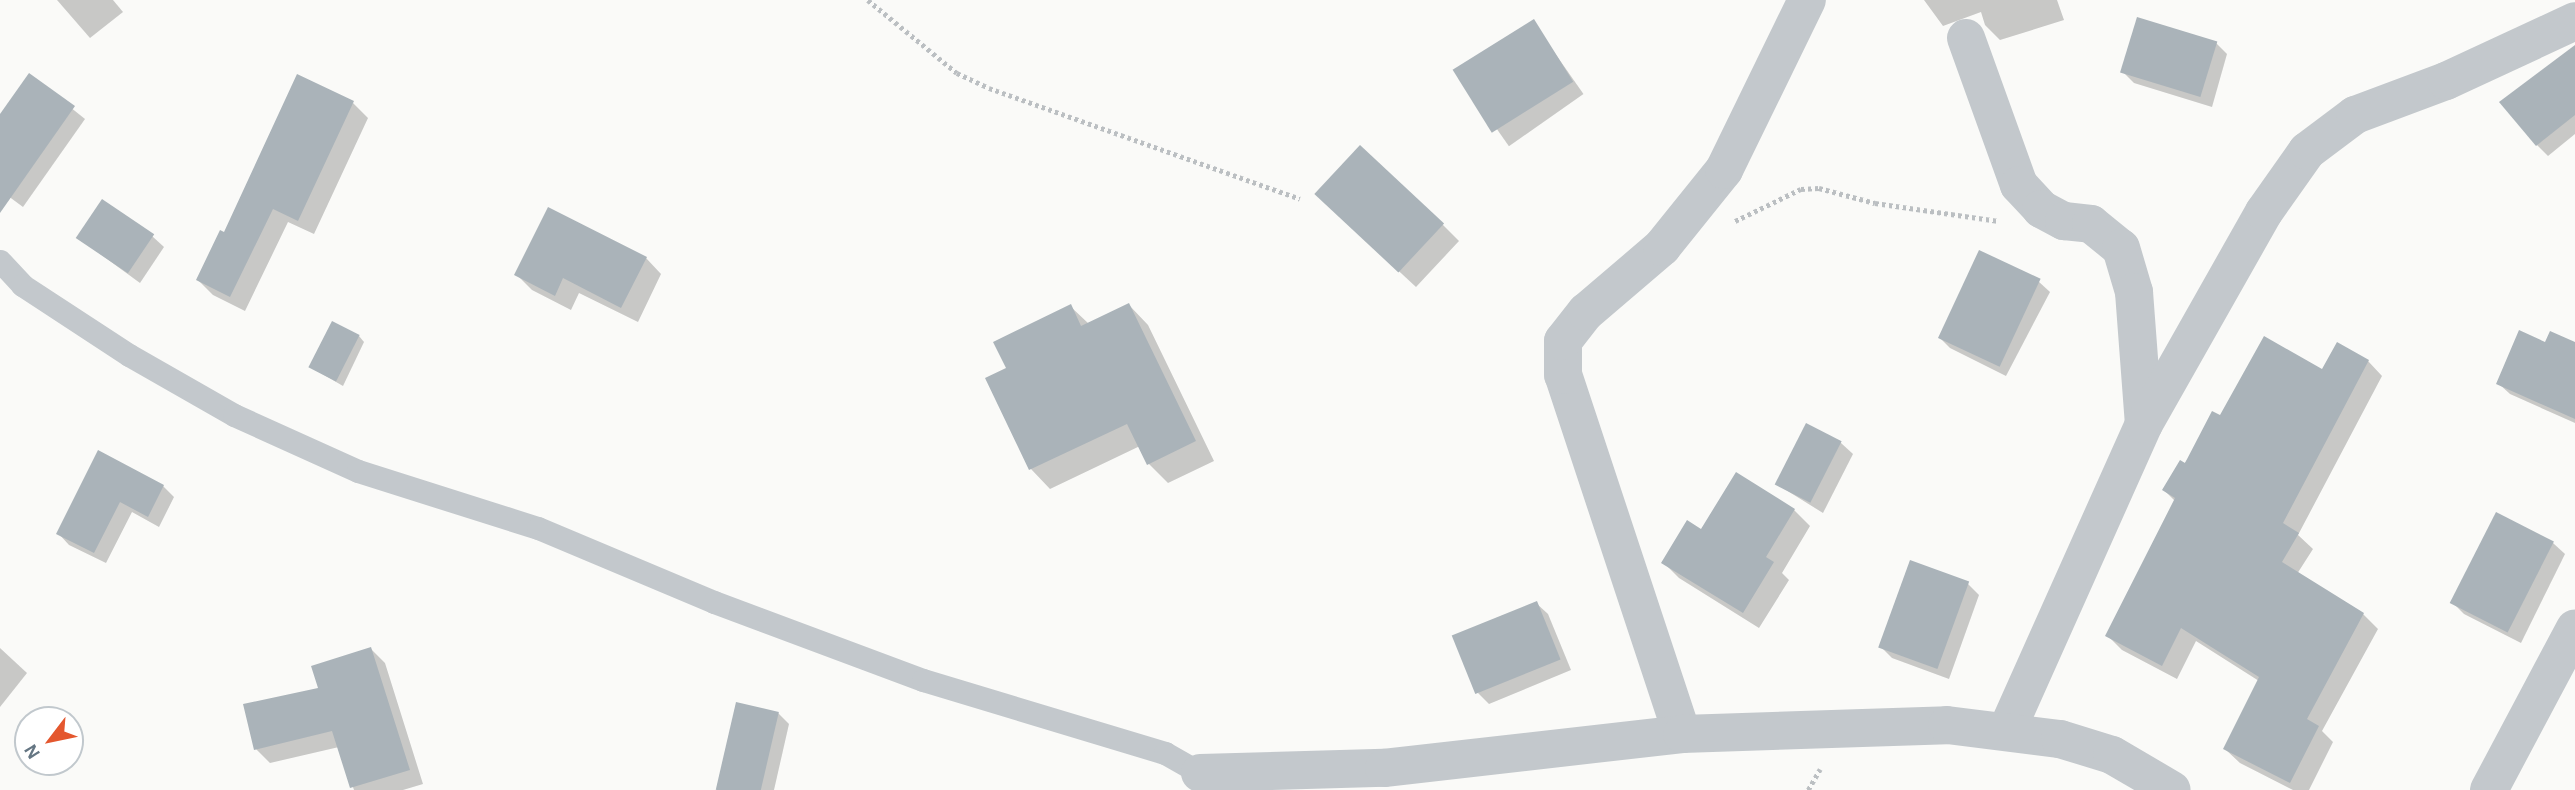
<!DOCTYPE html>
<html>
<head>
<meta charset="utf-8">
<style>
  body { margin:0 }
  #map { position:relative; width:2575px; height:790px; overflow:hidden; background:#fafaf8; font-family:"Alegreya Sans",sans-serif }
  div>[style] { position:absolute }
  .shadow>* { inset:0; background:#0003; transform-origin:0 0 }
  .building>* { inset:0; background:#aab3b9; transform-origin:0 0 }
  .path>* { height:4.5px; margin-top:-2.25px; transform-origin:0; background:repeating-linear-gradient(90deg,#bbbfc2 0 3.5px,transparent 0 7px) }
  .service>* { height:23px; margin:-11.5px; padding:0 11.5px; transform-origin:11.5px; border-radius:11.5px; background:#c3c8cc }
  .minor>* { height:38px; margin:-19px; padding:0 19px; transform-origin:19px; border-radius:19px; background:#c3c8cc }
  span { translate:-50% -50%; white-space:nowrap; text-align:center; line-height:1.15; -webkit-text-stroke:7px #fff; paint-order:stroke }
  .north { position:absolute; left:14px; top:706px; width:70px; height:70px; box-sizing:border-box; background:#fff; border:2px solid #c1c8cd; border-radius:50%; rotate:238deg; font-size:19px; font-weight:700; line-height:28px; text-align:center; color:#657683 }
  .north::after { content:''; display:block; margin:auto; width:24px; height:32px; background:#e4572e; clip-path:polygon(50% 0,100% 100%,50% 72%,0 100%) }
</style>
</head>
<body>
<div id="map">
  <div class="shadow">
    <i style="clip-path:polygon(57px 0,113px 0,123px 12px,90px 38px)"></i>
    <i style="clip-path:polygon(1924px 0,2057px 0,2064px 20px,2000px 40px,1985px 25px,1981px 12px,1943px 26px)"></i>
    <i style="left:1533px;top:22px;width:88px;height:91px;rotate:55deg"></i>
    <i style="clip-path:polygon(2216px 43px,2227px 54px,2212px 107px,2134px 83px,2123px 72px)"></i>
    <i style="clip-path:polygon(2575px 48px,2575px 134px,2548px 156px,2537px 145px)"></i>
    <i style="clip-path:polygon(30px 75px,85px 119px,23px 207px,0 190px,0 117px)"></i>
    <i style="clip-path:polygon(353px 103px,368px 118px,314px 234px,288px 222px,245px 311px,213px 295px,198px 280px,225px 234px)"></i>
    <i style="clip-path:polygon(1333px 210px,1443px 225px,1459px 241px,1416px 287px)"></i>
    <i style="clip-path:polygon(152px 236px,164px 247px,140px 283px,77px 237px)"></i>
    <i style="clip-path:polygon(646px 258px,661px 274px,638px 322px,579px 293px,571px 310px,532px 290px,516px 274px)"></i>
    <i style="clip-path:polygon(2038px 281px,2050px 292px,2006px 376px,1950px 348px,1939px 337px)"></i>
    <i style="clip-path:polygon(1129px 305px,1148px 325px,1214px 461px,1168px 483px,1149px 464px,1140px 446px,1050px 489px,1031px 469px,987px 379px,1008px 369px,1070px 306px,1089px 324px)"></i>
    <i style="clip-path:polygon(359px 336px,364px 342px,343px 386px,312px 368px)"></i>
    <i style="clip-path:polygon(2546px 344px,2575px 344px,2575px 423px,2510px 394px,2498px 383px)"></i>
    <i style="clip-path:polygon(2368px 361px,2382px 376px,2298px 535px,2313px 549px,2297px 574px,2363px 614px,2378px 629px,2322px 731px,2333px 742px,2309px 790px,2293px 790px,2240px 763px,2225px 749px,2259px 681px,2196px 641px,2177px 679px,2122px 650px,2107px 635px,2175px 501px,2164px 490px,2220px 417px,2323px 372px)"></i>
    <i style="clip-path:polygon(1807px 426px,1841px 443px,1853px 454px,1823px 513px,1778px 485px)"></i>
    <i style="clip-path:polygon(98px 453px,163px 486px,174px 497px,159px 527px,132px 512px,106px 563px,69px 545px,58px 533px)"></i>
    <i style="clip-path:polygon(1794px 510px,1810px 526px,1782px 573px,1789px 580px,1759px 628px,1679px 578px,1663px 562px,1702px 532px)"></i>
    <i style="clip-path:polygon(2496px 514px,2553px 543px,2565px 554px,2521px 643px,2464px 614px,2453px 603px)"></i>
    <i style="clip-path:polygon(1968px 584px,1979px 595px,1949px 679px,1892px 658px,1881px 647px)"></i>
    <i style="clip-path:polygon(1536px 603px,1548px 614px,1571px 670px,1489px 704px,1478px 693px)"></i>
    <i style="clip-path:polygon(0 648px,27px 673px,0 707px)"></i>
    <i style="clip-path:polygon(371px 649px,385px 663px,423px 784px,403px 790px,354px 790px,339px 747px,270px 763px,256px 749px)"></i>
    <i style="clip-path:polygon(778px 713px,789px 724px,774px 790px,718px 790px)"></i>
  </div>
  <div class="building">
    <i style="left:2137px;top:17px;width:84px;height:58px;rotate:17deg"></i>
    <i style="left:1534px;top:19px;width:74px;height:96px;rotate:58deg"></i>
    <i style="clip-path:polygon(2575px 45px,2575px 115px,2536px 146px,2499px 102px)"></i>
    <i style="clip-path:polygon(29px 73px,75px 106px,0 213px,0 114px)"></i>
    <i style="clip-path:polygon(297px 74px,354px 101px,298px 221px,273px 209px,230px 297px,196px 280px,220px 230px,224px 232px)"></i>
    <i style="left:1360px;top:145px;width:115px;height:67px;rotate:43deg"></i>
    <i style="left:102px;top:199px;width:63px;height:47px;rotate:34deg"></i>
    <i style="clip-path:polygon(548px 207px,647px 257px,621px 308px,563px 278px,555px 296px,514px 275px)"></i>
    <i style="left:1979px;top:250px;width:68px;height:97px;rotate:25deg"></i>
    <i style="clip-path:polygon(1129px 303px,1196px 441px,1147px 465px,1127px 424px,1029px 470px,985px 378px,1006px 368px,993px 342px,1071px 304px,1081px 326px)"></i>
    <i style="left:332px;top:321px;width:31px;height:52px;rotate:27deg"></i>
    <i style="clip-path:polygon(2519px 330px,2545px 342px,2550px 331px,2575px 342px,2575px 419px,2496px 384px)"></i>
    <i style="clip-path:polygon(2264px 336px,2322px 369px,2337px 342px,2369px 360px,2283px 523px,2299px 533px,2282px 562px,2364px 613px,2307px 719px,2319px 726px,2290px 783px,2223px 749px,2259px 677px,2181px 628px,2162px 666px,2105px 636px,2175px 498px,2162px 490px,2180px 460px,2185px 463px,2212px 411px,2220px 415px)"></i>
    <i style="left:1806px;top:423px;width:40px;height:69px;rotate:27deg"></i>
    <i style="clip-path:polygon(98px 450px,164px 485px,148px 517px,120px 502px,94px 553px,56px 534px)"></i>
    <i style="clip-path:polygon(1736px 472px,1795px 509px,1766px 557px,1774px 562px,1743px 613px,1661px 563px,1687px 520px,1701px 529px)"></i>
    <i style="left:2496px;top:512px;width:65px;height:102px;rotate:27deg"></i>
    <i style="left:1910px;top:560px;width:63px;height:93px;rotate:20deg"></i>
    <i style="left:1537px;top:601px;width:63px;height:92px;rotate:68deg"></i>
    <i style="clip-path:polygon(371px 647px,410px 770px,350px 788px,332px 731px,254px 750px,243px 704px,318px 688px,311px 666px)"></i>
    <i style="left:736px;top:702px;width:44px;height:90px;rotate:13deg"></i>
  </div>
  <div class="path">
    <i style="left:868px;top:0;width:115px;rotate:39.4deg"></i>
    <i style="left:957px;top:73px;width:35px;rotate:25deg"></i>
    <i style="left:989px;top:88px;width:330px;rotate:19.6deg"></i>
    <i style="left:1735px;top:221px;width:73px;rotate:-25.9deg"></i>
    <i style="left:1801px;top:189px;width:18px;rotate:-3deg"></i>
    <i style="left:1819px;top:188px;width:58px;rotate:15deg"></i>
    <i style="left:1875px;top:203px;width:125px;rotate:8.3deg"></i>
    <i style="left:1808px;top:790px;width:24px;rotate:-60deg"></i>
  </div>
  <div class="service">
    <i style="left:0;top:261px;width:33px;rotate:47deg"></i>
    <i style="left:22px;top:285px;width:128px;rotate:33.2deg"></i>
    <i style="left:129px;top:355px;width:121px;rotate:29.7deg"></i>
    <i style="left:234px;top:415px;width:136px;rotate:24.3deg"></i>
    <i style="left:358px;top:471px;width:189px;rotate:17.6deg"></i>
    <i style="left:538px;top:528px;width:191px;rotate:22.8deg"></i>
    <i style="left:714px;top:602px;width:223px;rotate:20.5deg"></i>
    <i style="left:923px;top:680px;width:253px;rotate:16.8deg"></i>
    <i style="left:1165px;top:753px;width:40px;rotate:29.7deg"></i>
    <i style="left:1200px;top:773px;width:12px;rotate:70deg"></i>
  </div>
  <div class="minor">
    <i style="left:1966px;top:38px;width:156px;rotate:70.2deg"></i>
    <i style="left:2019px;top:185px;width:33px;rotate:47deg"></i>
    <i style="left:2041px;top:209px;width:26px;rotate:28deg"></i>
    <i style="left:2064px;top:221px;width:27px;rotate:6deg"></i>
    <i style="left:2091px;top:224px;width:38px;rotate:39deg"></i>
    <i style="left:2121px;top:248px;width:46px;rotate:73.5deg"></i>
    <i style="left:2134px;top:292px;width:132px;rotate:85.7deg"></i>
    <i style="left:2007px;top:730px;width:335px;rotate:-65.9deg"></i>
    <i style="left:2144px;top:424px;width:244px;rotate:-60.5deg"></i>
    <i style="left:2264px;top:212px;width:75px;rotate:-54.8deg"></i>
    <i style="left:2307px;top:151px;width:60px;rotate:-36.9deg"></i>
    <i style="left:2355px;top:115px;width:97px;rotate:-20.5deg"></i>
    <i style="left:2446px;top:81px;width:142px;rotate:-24.9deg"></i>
    <i style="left:1682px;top:734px;width:378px;rotate:-108.3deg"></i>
    <i style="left:1563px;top:375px;width:34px;rotate:-90deg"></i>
    <i style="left:1563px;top:341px;width:37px;rotate:-52deg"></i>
    <i style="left:1586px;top:312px;width:100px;rotate:-40.5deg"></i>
    <i style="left:1662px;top:247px;width:99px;rotate:-51.2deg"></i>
    <i style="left:1724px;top:170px;width:189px;rotate:-64deg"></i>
    <i style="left:1200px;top:773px;width:184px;rotate:-1.6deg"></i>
    <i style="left:1384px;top:768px;width:300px;rotate:-6.5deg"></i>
    <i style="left:1682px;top:734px;width:265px;rotate:-1.9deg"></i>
    <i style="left:1947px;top:725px;width:114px;rotate:7.1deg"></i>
    <i style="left:2060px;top:739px;width:54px;rotate:17.1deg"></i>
    <i style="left:2112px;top:755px;width:69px;rotate:30.3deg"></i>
    <i style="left:2489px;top:790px;width:183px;rotate:-62deg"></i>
  </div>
  <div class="north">N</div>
</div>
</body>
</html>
